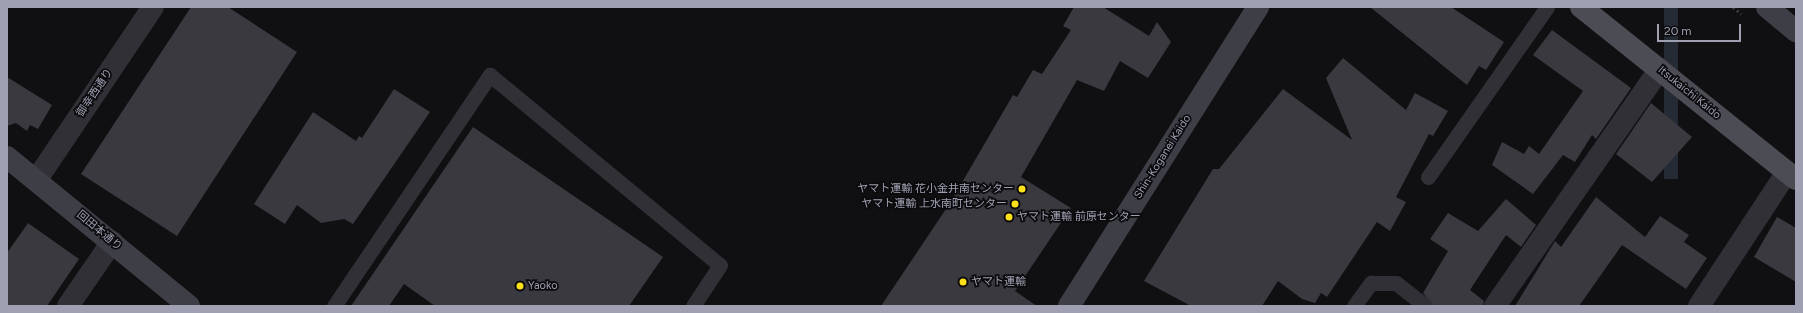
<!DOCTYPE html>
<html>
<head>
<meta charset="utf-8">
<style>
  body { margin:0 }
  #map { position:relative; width:1803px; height:313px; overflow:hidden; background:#100f11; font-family:Figtree,"Noto Sans JP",sans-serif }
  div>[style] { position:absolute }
  .water>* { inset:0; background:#252b35; transform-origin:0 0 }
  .building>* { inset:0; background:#39393f }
  .path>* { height:2.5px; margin-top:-1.25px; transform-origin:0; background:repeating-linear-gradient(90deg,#36363d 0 2px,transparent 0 5px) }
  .lane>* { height:15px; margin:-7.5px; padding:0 7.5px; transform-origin:7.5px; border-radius:7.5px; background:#303036 }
  .street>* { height:22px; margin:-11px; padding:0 11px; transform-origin:11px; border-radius:11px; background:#303036 }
  .secondary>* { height:22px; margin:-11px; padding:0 11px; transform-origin:11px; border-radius:11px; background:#3e3e46 }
  .primary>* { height:22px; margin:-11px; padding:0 11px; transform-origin:11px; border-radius:11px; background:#4c4c55 }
  .dots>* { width:11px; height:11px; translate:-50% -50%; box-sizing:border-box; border:2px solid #0b0a0c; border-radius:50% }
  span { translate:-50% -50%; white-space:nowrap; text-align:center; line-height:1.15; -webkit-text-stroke:3.5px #0b0a0c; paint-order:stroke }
  .street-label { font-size:11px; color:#9fa1b3 }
  .poi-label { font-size:11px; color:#9fa1b3 }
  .right { translate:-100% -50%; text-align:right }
  .left { translate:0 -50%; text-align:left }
  .frame { position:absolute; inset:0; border:8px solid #9fa1b3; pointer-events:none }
  .scale { position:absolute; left:1657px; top:24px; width:84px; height:18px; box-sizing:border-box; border:2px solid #9fa1b3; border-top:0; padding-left:5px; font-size:12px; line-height:14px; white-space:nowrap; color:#9fa1b3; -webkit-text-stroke:3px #0b0a0c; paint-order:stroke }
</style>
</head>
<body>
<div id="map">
  <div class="water">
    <i style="left:1664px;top:7px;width:14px;height:172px"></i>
  </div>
  <div class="building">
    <i style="clip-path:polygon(191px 7px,228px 7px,297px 52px,177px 236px,81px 174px)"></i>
    <i style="clip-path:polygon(1074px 7px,1103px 7px,1149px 36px,1157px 22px,1171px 42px,1148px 78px,1120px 61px,1104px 91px,1077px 80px,1021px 177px,1071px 208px,1015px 291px,1037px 306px,881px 306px,950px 203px,1013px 95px,1017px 97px,1033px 70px,1042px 74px,1071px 30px,1063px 26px)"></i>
    <i style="clip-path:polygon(1370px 7px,1451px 7px,1504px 42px,1486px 70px,1479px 66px,1467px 85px)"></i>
    <i style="clip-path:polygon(1552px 30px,1631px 88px,1596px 139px,1592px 135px,1575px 162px,1563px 155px,1533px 194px,1492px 165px,1502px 142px,1524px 154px,1529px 146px,1539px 154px,1583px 91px,1533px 55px)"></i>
    <i style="clip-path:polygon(1343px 58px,1406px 110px,1415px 93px,1448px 111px,1433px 136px,1429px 134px,1396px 197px,1406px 202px,1390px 231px,1377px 222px,1327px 297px,1321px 293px,1315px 303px,1302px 299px,1278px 281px,1262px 306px,1191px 306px,1144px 281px,1213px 169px,1219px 169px,1283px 89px,1352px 140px,1326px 78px)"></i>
    <i style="clip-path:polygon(7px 77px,52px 105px,38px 129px,30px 125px,27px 131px,16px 123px,7px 126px)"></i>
    <i style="clip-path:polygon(394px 89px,430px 112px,353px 224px,344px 219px,321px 223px,297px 205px,285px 224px,254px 204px,313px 112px,356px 141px,359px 136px,362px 138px)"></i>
    <i style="clip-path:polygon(1651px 103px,1692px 137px,1652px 182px,1616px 154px)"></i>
    <i style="clip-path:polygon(473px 127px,663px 257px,629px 306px,435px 306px,404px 284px,389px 306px,351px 306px)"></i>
    <i style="clip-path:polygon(1596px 197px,1645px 237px,1660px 216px,1689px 235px,1684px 242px,1707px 258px,1686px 289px,1622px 245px,1579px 306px,1515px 306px,1555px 241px,1561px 247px)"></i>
    <i style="clip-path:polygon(1506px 199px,1536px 225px,1521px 247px,1506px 235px,1470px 290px,1484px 301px,1483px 306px,1434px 306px,1423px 293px,1448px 251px,1430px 239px,1448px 213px,1478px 231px)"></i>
    <i style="clip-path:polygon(1777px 217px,1796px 228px,1796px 282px,1754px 257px)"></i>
    <i style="clip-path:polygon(28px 223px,79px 259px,47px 306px,7px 306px,7px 253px)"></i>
  </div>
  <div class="path">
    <i style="left:1733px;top:7px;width:11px;rotate:38deg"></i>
  </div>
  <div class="lane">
    <i style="left:1428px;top:177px;width:208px;rotate:-55deg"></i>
    <i style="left:334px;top:306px;width:279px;rotate:-56deg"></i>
    <i style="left:490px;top:75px;width:298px;rotate:39.6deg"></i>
    <i style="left:720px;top:265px;width:49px;rotate:123.4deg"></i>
    <i style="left:1354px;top:306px;width:29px;rotate:-54deg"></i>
    <i style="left:1371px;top:283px;width:25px"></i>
    <i style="left:1396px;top:283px;width:37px;rotate:38deg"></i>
  </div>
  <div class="street">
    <i style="left:37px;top:179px;width:207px;rotate:-56deg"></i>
    <i style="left:68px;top:306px;width:78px;rotate:-55.5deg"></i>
    <i style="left:1495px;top:306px;width:289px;rotate:-55.2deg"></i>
    <i style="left:1699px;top:306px;width:160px;rotate:-56.7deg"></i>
  </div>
  <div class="secondary">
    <i style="left:1767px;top:7px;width:38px;rotate:40deg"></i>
    <i style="left:7px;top:157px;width:235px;rotate:39.3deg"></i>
    <i style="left:1069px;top:306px;width:354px;rotate:-57.7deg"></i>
  </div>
  <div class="primary">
    <i style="left:1581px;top:7px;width:275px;rotate:38.7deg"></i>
  </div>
  <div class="dots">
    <i style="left:1022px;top:189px;background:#ffe119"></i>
    <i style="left:1015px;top:204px;background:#ffe119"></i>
    <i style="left:1009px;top:217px;background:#ffe119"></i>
    <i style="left:963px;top:282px;background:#ffe119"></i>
    <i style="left:520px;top:286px;background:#ffe119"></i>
  </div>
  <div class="street-label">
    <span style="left:95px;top:93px;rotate:-56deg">御幸西通り</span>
    <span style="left:1689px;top:93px;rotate:39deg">Itsukaichi Kaido</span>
    <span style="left:1163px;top:157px;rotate:-58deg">Shin-Koganei Kaido</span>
    <span style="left:99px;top:231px;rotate:40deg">回田本通り</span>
  </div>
  <div class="poi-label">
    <span class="right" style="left:1014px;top:189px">ヤマト運輸 花小金井南センター</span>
    <span class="right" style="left:1007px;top:204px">ヤマト運輸 上水南町センター</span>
    <span class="left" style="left:1017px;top:217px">ヤマト運輸 前原センター</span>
    <span class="left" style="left:971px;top:282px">ヤマト運輸</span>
    <span class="left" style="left:528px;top:286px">Yaoko</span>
  </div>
  <div class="frame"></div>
  <div class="scale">20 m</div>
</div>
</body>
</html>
